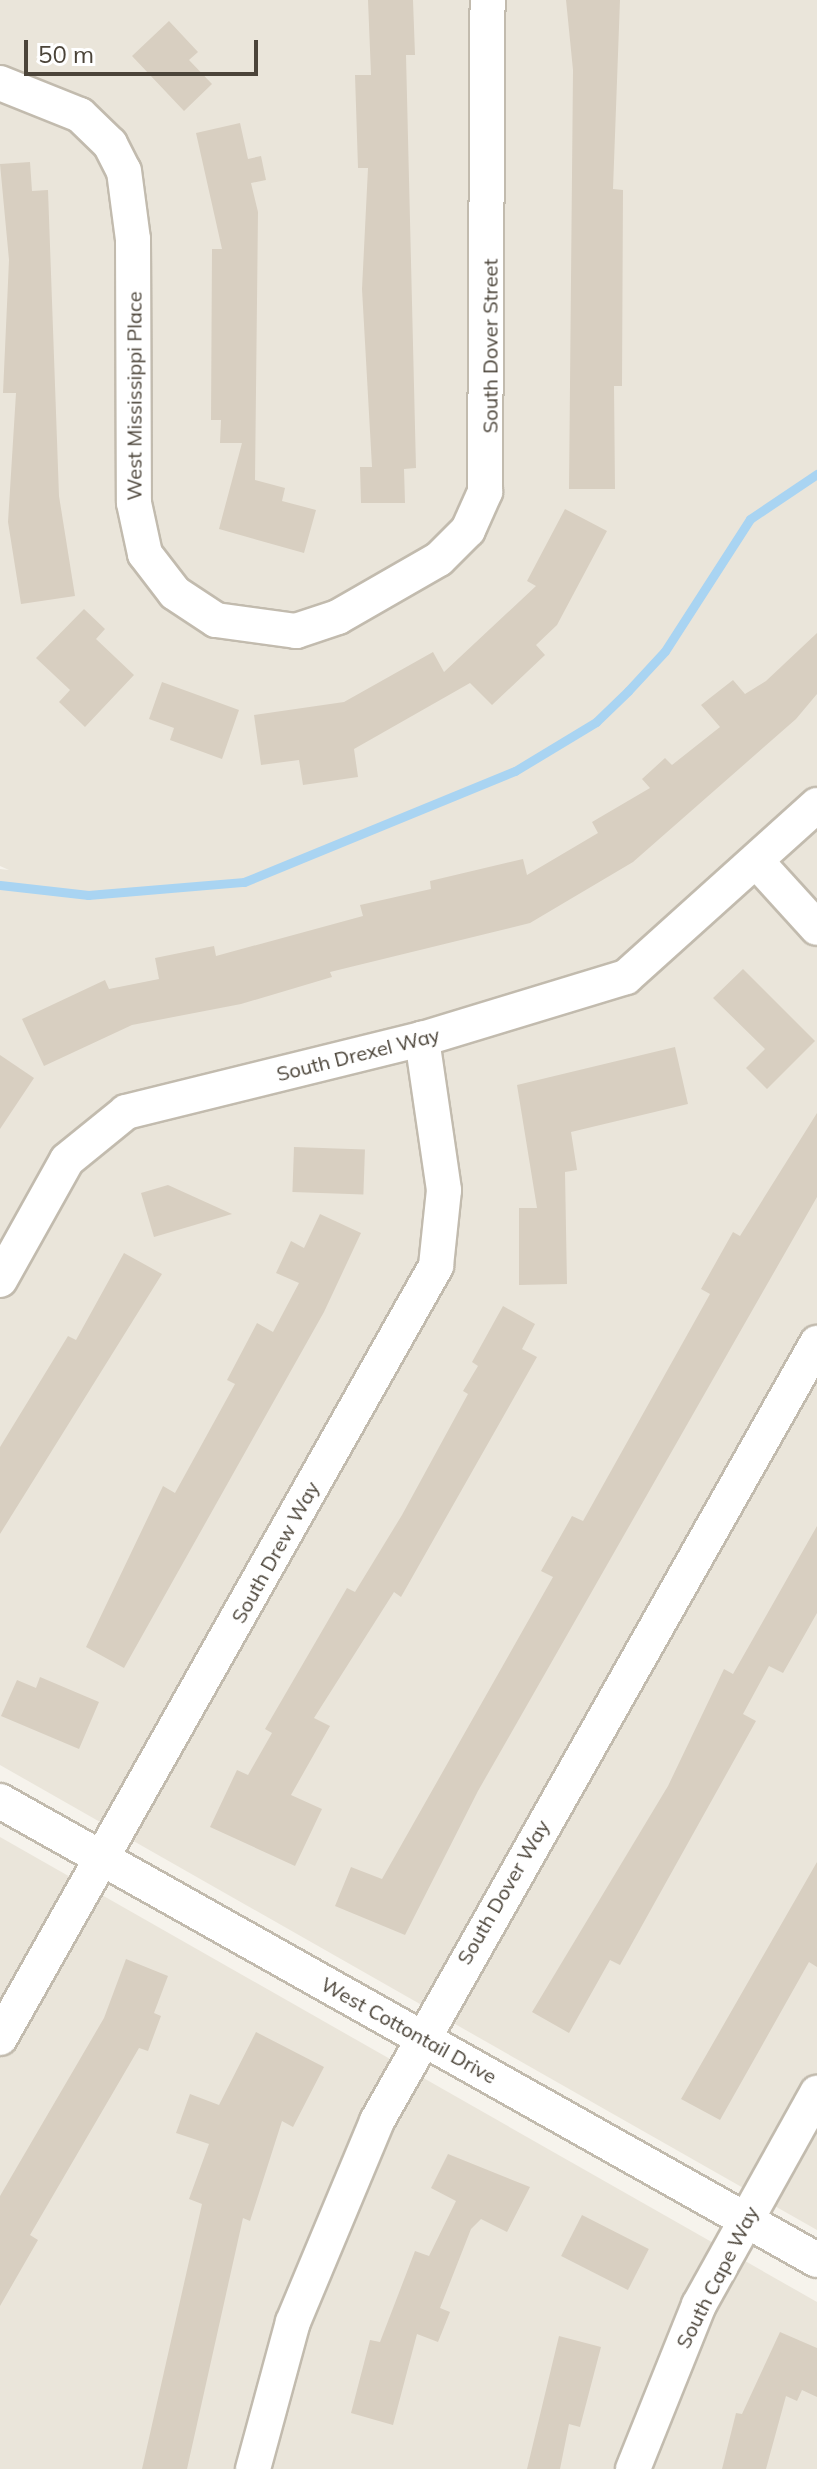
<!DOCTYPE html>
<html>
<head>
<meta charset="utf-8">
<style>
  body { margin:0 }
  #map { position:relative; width:817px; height:2469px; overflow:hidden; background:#f6f3ec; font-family:Mulish,sans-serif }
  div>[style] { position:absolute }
  .residential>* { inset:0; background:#eae5da }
  .stream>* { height:9px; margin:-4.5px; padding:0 4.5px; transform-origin:4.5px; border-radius:4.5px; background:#a9d4f2 }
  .building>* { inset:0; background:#d8cfc1; transform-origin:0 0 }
  .roads { filter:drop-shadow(2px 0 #c2bbae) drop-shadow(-2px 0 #c2bbae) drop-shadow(0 2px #c2bbae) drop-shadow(0 -2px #c2bbae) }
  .minor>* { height:34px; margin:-17px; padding:0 17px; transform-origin:17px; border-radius:17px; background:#fff }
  span { translate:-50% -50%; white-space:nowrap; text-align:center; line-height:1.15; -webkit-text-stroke:8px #fff; paint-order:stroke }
  .street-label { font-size:20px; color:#4b4439 }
  .scale { position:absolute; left:24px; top:40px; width:234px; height:36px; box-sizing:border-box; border:4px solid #4b4439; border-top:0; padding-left:10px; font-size:24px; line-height:28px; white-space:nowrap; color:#4b4439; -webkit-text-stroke:6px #fff; paint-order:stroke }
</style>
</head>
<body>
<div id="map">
  <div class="residential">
    <i style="clip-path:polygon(0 0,817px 0,817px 2230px,0 1765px,0 869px,9px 870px,0 866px)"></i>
    <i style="clip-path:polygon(0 1837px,817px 2302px,817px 2469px,0 2469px)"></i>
  </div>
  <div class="stream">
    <i style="left:0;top:885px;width:89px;rotate:6.5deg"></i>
    <i style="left:88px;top:895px;width:157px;rotate:-4.8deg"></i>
    <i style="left:244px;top:882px;width:293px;rotate:-22.3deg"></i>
    <i style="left:515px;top:771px;width:95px;rotate:-31.2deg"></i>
    <i style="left:596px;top:722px;width:45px;rotate:-44.1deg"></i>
    <i style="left:628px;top:691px;width:54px;rotate:-47.2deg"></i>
    <i style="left:665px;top:651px;width:157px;rotate:-57.2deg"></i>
    <i style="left:750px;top:519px;width:81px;rotate:-33.9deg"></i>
  </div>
  <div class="building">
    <i style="clip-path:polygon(368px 0,413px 0,415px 55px,406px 55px,416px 468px,404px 469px,405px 503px,361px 503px,360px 467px,372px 467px,362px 289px,368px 168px,358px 168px,355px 75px,371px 75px)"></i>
    <i style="clip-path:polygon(566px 0,620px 0,613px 189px,623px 190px,622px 386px,614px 386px,615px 489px,569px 489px,573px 70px)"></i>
    <i style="clip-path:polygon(169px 21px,198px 52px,189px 60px,212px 84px,184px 111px,132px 56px)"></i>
    <i style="clip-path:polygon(240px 123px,248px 159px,261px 156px,266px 180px,251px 183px,258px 212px,255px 480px,285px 488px,282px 501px,316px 510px,304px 553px,219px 529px,242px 443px,220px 443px,221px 420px,211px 420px,212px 249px,222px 249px,196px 133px)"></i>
    <i style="clip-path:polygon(30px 162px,32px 191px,48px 190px,59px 496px,75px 596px,21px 604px,8px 522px,16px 393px,3px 393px,9px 260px,0 164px)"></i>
    <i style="clip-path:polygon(565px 509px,607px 531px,557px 625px,536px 645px,545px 655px,492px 705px,470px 683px,354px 749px,358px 777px,303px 785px,299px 760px,261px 765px,254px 715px,344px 702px,433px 652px,444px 672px,536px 586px,527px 581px)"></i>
    <i style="clip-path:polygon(84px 609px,105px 629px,96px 639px,134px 675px,85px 727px,59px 702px,70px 690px,36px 658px)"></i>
    <i style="clip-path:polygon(817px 633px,817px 694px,796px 719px,633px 862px,530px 923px,330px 972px,332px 977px,241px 1004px,132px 1025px,44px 1066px,22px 1019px,105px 980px,109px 989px,159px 979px,155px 958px,214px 946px,216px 956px,363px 916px,360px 905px,431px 889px,430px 881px,523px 859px,527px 875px,598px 833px,592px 822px,650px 788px,642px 779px,665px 758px,672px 765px,720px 727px,701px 705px,733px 680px,745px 694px,766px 681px)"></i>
    <i style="clip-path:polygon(162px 682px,239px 710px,222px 759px,170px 740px,174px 728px,149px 719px)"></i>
    <i style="clip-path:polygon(743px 969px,815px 1041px,767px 1089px,746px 1068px,765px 1049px,713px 998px)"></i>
    <i style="clip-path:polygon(675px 1047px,688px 1104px,571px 1132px,577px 1170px,565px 1172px,567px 1284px,519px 1285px,519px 1208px,537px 1208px,517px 1085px)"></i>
    <i style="clip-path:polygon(0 1055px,34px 1078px,0 1129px)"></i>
    <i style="clip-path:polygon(817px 1113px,817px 1197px,478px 1791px,405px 1935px,335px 1906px,351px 1867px,382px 1879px,553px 1577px,541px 1571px,572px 1516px,583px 1521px,710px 1294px,701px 1289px,733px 1232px,740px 1236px)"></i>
    <i style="left:294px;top:1147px;width:71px;height:45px;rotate:2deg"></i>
    <i style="clip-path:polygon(168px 1185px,232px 1214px,154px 1237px,141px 1193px)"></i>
    <i style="clip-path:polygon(320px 1214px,361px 1233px,324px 1312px,124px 1668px,86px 1647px,163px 1486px,175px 1493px,235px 1384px,227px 1380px,257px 1323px,273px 1332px,299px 1283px,276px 1273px,291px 1241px,304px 1248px)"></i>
    <i style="clip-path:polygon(124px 1253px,162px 1274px,0 1534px,0 1447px,68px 1336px,76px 1340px)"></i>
    <i style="clip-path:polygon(503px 1306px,535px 1324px,522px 1349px,537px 1357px,401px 1597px,394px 1592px,314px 1718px,330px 1726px,291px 1795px,322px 1809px,295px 1866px,210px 1827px,237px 1770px,248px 1775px,272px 1733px,265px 1729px,347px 1588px,355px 1592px,402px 1515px,468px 1394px,463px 1391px,478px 1366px,472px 1362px)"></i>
    <i style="clip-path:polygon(817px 1526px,817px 1613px,783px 1673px,769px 1666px,743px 1714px,756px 1721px,620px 1965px,610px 1960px,569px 2033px,532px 2012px,668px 1786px,724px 1669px,733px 1674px)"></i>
    <i style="clip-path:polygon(40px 1677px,99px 1702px,79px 1749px,1px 1716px,17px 1680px,36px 1688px)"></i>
    <i style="clip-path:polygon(817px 1862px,817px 1967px,809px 1962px,720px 2120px,681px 2099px)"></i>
    <i style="clip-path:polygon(126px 1959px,168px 1976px,154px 2013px,161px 2016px,148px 2051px,139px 2048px,30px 2235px,38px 2240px,0 2306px,0 2196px,104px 2018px)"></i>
    <i style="clip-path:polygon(256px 2032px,324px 2067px,293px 2127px,282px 2121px,250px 2221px,243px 2218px,187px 2469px,142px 2469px,202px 2204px,189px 2199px,209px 2144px,176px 2133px,190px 2094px,219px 2105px)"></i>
    <i style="clip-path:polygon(448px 2154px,530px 2187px,507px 2232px,481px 2219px,471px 2229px,440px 2308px,450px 2312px,438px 2342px,417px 2334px,393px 2425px,351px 2413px,370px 2340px,380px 2342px,415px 2251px,429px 2256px,456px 2201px,431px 2188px)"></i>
    <i style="left:582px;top:2215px;width:75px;height:46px;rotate:27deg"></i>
    <i style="clip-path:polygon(780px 2332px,817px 2348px,817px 2397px,802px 2390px,797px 2401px,786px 2396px,766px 2469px,722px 2469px,736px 2413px,742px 2414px)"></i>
    <i style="clip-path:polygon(559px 2336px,601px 2347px,580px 2427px,569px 2424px,560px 2469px,527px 2469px)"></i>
  </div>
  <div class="roads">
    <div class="minor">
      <i style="left:0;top:83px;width:86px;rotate:21.8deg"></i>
      <i style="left:80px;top:115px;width:42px;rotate:44deg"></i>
      <i style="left:110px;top:144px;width:30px;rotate:63deg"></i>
      <i style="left:124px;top:171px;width:69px;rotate:82.5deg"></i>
      <i style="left:133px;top:239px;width:264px;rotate:89.8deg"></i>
      <i style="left:134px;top:503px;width:52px;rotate:77.8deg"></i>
      <i style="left:145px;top:554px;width:49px;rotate:52.4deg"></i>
      <i style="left:175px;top:593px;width:49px;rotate:33.4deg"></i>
      <i style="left:216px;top:620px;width:81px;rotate:7.8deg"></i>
      <i style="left:296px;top:631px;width:44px;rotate:-18.4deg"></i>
      <i style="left:338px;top:617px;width:116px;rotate:-29.9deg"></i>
      <i style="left:439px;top:559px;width:41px;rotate:-45deg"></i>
      <i style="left:468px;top:530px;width:42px;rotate:-65.9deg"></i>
      <i style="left:485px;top:492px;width:492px;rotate:-89.7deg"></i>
      <i style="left:757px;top:862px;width:89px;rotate:47.7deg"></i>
      <i style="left:0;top:1280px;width:137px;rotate:-60.8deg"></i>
      <i style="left:67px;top:1160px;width:76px;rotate:-39.1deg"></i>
      <i style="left:126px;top:1112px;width:305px;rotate:-13.9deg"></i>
      <i style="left:422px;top:1039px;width:213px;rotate:-16.9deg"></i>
      <i style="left:626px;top:977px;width:257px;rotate:-42deg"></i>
      <i style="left:0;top:1801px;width:937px;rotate:29.33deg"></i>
      <i style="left:0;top:2038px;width:887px;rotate:-60.54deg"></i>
      <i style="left:436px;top:1266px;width:76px;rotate:-84deg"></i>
      <i style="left:444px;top:1190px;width:153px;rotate:-98.3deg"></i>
      <i style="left:253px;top:2469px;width:152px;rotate:-74.8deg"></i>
      <i style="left:293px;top:2322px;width:218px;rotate:-67.3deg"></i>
      <i style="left:377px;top:2121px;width:894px;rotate:-60.51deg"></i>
      <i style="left:633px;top:2469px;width:177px;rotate:-68.1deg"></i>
      <i style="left:699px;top:2305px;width:243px;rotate:-60.9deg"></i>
    </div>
  </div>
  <div class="street-label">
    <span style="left:490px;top:346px;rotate:-90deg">South Dover Street</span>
    <span style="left:134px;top:396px;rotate:-90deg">West Mississippi Place</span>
    <span style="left:358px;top:1054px;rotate:-14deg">South Drexel Way</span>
    <span style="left:275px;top:1552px;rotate:-61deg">South Drew Way</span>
    <span style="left:503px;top:1892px;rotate:-60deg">South Dover Way</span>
    <span style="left:409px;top:2030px;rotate:29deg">West Cottontail Drive</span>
    <span style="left:717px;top:2277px;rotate:-63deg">South Cape Way</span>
  </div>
  <div class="scale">50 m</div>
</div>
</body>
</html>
